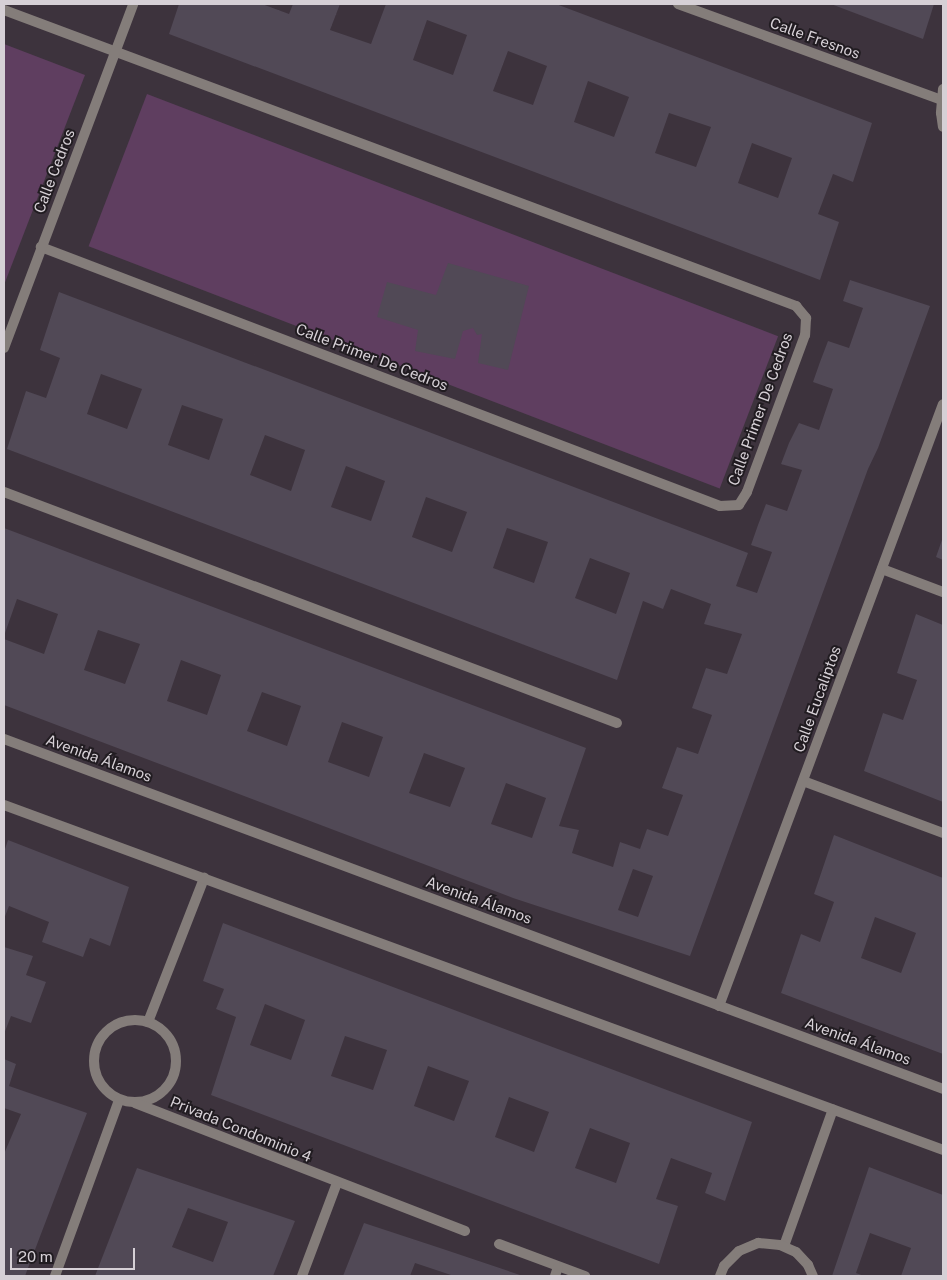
<!DOCTYPE html>
<html>
<head>
<meta charset="utf-8">
<style>
  body { margin:0 }
  #map { position:relative; width:947px; height:1280px; overflow:hidden; background:#3d333d; font-family:"Public Sans",sans-serif }
  div>[style] { position:absolute }
  .green>* { inset:0; background:#5f3e60; transform-origin:0 0 }
  .building>* { inset:0; background:#514956 }
  .minor>* { height:10px; margin:-5px; padding:0 5px; transform-origin:5px; border-radius:5px; background:#847d7a }
  .minor>.ring { margin:-5px; padding:0; box-sizing:content-box; background:none; border:10px solid #847d7a; border-radius:50% }
  .tertiary>* { height:10px; margin:-5px; padding:0 5px; transform-origin:5px; border-radius:5px; background:#847d7a }
  span { translate:-50% -50%; white-space:nowrap; text-align:center; line-height:1.15; -webkit-text-stroke:4px #211c21; paint-order:stroke }
  .street-label { font-size:15px; color:#d6d0d6 }
  .frame { position:absolute; inset:0; border:5px solid #d6d0d6; pointer-events:none }
  .scale { position:absolute; left:10px; top:1248px; width:125px; height:22px; box-sizing:border-box; border:2px solid #d6d0d6; border-top:0; padding-left:6px; font-size:15px; line-height:18px; white-space:nowrap; color:#d6d0d6; -webkit-text-stroke:4px #211c21; paint-order:stroke }
</style>
</head>
<body>
<div id="map">
  <div class="green">
    <i style="clip-path:polygon(4px 44px,85px 75px,4px 285px)"></i>
    <i style="left:147px;top:94px;width:676px;height:163px;rotate:21deg"></i>
  </div>
  <div class="building">
    <i style="clip-path:polygon(evenodd,179px 4px,262px 4px,289px 14px,293px 4px,340px 4px,330px 30px,371px 44px,386px 4px,556px 4px,872px 123px,853px 182px,833px 174px,818px 214px,839px 222px,820px 280px,169px 34px,179px 4px,427px 20px,467px 35px,453px 75px,413px 60px,427px 20px,179px 4px,508px 51px,547px 66px,533px 105px,493px 91px,508px 51px,179px 4px,588px 81px,629px 97px,614px 137px,574px 122px,588px 81px,179px 4px,669px 113px,711px 127px,696px 167px,655px 153px,669px 113px,179px 4px,752px 143px,792px 158px,778px 198px,738px 183px,752px 143px)"></i>
    <i style="clip-path:polygon(831px 4px,934px 4px,923px 39px)"></i>
    <i style="clip-path:polygon(448px 263px,529px 286px,508px 370px,478px 363px,482px 334px,477px 335px,473px 328px,463px 331px,455px 359px,415px 351px,418px 330px,377px 317px,387px 282px,436px 295px)"></i>
    <i style="clip-path:polygon(evenodd,850px 280px,930px 306px,878px 448px,868px 469px,846px 529px,690px 956px,513px 898px,4px 705px,4px 639px,44px 654px,58px 614px,17px 599px,4px 636px,4px 528px,586px 748px,559px 826px,579px 830px,572px 853px,613px 867px,620px 842px,640px 849px,647px 829px,668px 836px,683px 795px,662px 788px,677px 747px,698px 754px,712px 715px,692px 708px,706px 668px,727px 674px,742px 634px,704px 624px,711px 604px,671px 589px,663px 609px,643px 601px,617px 680px,7px 449px,26px 391px,46px 398px,60px 358px,40px 350px,59px 292px,748px 553px,736px 586px,757px 593px,772px 552px,751px 545px,758px 525px,766px 504px,787px 511px,802px 470px,781px 464px,789px 443px,799px 423px,819px 430px,833px 389px,813px 382px,820px 362px,828px 341px,849px 348px,863px 308px,843px 301px,850px 280px,101px 374px,142px 389px,127px 429px,87px 414px,101px 374px,850px 280px,182px 405px,223px 419px,209px 460px,168px 445px,182px 405px,850px 280px,265px 435px,305px 450px,291px 491px,250px 475px,265px 435px,850px 280px,346px 466px,385px 481px,371px 521px,331px 507px,346px 466px,850px 280px,426px 497px,467px 512px,452px 552px,412px 537px,426px 497px,850px 280px,507px 528px,548px 542px,534px 583px,493px 568px,507px 528px,850px 280px,590px 558px,630px 573px,616px 614px,575px 598px,590px 558px,850px 280px,98px 630px,140px 644px,125px 684px,84px 670px,98px 630px,850px 280px,181px 660px,221px 675px,207px 715px,167px 701px,181px 660px,850px 280px,262px 692px,301px 706px,287px 746px,247px 731px,262px 692px,850px 280px,342px 722px,383px 737px,369px 777px,328px 762px,342px 722px,850px 280px,424px 753px,465px 768px,450px 807px,409px 793px,424px 753px,850px 280px,506px 783px,546px 798px,532px 838px,491px 824px,506px 783px,850px 280px,633px 869px,653px 876px,638px 917px,618px 910px,633px 869px)"></i>
    <i style="clip-path:polygon(943px 537px,943px 560px,936px 557px)"></i>
    <i style="clip-path:polygon(916px 614px,943px 625px,943px 802px,864px 771px,883px 713px,903px 720px,917px 680px,897px 673px)"></i>
    <i style="clip-path:polygon(evenodd,834px 835px,943px 878px,943px 1054px,781px 993px,801px 934px,820px 942px,834px 902px,814px 894px,834px 835px,875px 917px,916px 933px,901px 973px,861px 958px,875px 917px)"></i>
    <i style="clip-path:polygon(8px 840px,129px 887px,110px 946px,90px 938px,83px 957px,42px 942px,49px 922px,9px 906px,4px 919px,4px 852px)"></i>
    <i style="clip-path:polygon(evenodd,223px 923px,752px 1122px,725px 1201px,705px 1193px,712px 1173px,671px 1158px,656px 1199px,678px 1206px,659px 1264px,211px 1095px,236px 1017px,216px 1009px,224px 989px,203px 981px,223px 923px,265px 1004px,305px 1020px,291px 1060px,250px 1045px,265px 1004px,223px 923px,345px 1036px,387px 1050px,373px 1090px,331px 1076px,345px 1036px,223px 923px,428px 1066px,469px 1081px,454px 1121px,414px 1106px,428px 1066px,223px 923px,509px 1097px,549px 1112px,534px 1152px,495px 1137px,509px 1097px,223px 923px,590px 1128px,630px 1143px,616px 1183px,575px 1168px,590px 1128px)"></i>
    <i style="clip-path:polygon(4px 947px,33px 956px,26px 975px,46px 982px,31px 1023px,11px 1016px,4px 1034px)"></i>
    <i style="clip-path:polygon(4px 1059px,16px 1064px,9px 1086px,87px 1113px,25px 1276px,4px 1276px,4px 1154px,21px 1114px,4px 1108px)"></i>
    <i style="clip-path:polygon(869px 1167px,943px 1195px,943px 1276px,901px 1276px,911px 1248px,870px 1233px,856px 1273px,864px 1276px,832px 1276px)"></i>
    <i style="clip-path:polygon(evenodd,137px 1168px,295px 1221px,273px 1276px,95px 1276px,137px 1168px,188px 1208px,228px 1222px,213px 1262px,172px 1247px,188px 1208px)"></i>
    <i style="clip-path:polygon(364px 1223px,443px 1249px,523px 1276px,454px 1276px,415px 1263px,410px 1276px,343px 1276px)"></i>
  </div>
  <div class="minor">
    <i style="left:678px;top:4px;width:281px;rotate:20deg"></i>
    <i style="left:4px;top:10px;width:846px;rotate:20.49deg"></i>
    <i style="left:796px;top:306px;width:16px;rotate:50deg"></i>
    <i style="left:806px;top:318px;width:17px;rotate:93deg"></i>
    <i style="left:805px;top:335px;width:167px;rotate:110.3deg"></i>
    <i style="left:747px;top:492px;width:15px;rotate:122deg"></i>
    <i style="left:739px;top:505px;width:19px;rotate:177deg"></i>
    <i style="left:720px;top:506px;width:727px;rotate:-159.12deg"></i>
    <i style="left:943px;top:89px;width:24px;rotate:95deg"></i>
    <i style="left:941px;top:113px;width:14px;rotate:82deg"></i>
    <i style="left:4px;top:348px;width:367px;rotate:-69.4deg"></i>
    <i style="left:4px;top:492px;width:655px;rotate:20.65deg"></i>
    <i style="left:882px;top:569px;width:65px;rotate:20.7deg"></i>
    <i style="left:803px;top:781px;width:149px;rotate:20.4deg"></i>
    <i style="left:719px;top:1006px;width:642px;rotate:-69.59deg"></i>
    <i class="ring" style="left:94px;top:1020px;width:72px;height:72px"></i>
    <i style="left:148px;top:1022px;width:155px;rotate:-68.7deg"></i>
    <i style="left:135px;top:1103px;width:354px;rotate:21.2deg"></i>
    <i style="left:499px;top:1244px;width:92px;rotate:20.4deg"></i>
    <i style="left:784px;top:1246px;width:145px;rotate:-70.3deg"></i>
    <i style="left:55px;top:1276px;width:187px;rotate:-70deg"></i>
    <i style="left:302px;top:1276px;width:99px;rotate:-69.4deg"></i>
    <i style="left:555px;top:1276px;width:9px;rotate:-72deg"></i>
    <i style="left:720px;top:1276px;width:11px;rotate:-68deg"></i>
    <i style="left:724px;top:1266px;width:21px;rotate:-45deg"></i>
    <i style="left:739px;top:1251px;width:21px;rotate:-23deg"></i>
    <i style="left:758px;top:1243px;width:22px;rotate:5deg"></i>
    <i style="left:780px;top:1245px;width:17px;rotate:24deg"></i>
    <i style="left:796px;top:1252px;width:18px;rotate:47deg"></i>
    <i style="left:808px;top:1265px;width:12px;rotate:66deg"></i>
  </div>
  <div class="tertiary">
    <i style="left:4px;top:739px;width:1002px;rotate:20.44deg"></i>
    <i style="left:4px;top:805px;width:1000px;rotate:20.17deg"></i>
  </div>
  <div class="street-label">
    <span style="left:815px;top:38px;rotate:20deg">Calle Fresnos</span>
    <span style="left:54px;top:171px;rotate:-69deg">Calle Cedros</span>
    <span style="left:372px;top:357px;rotate:21deg">Calle Primer De Cedros</span>
    <span style="left:760px;top:409px;rotate:-70deg">Calle Primer De Cedros</span>
    <span style="left:817px;top:699px;rotate:-70deg">Calle Eucaliptos</span>
    <span style="left:99px;top:758px;rotate:20deg">Avenida Álamos</span>
    <span style="left:479px;top:900px;rotate:20deg">Avenida Álamos</span>
    <span style="left:858px;top:1041px;rotate:20deg">Avenida Álamos</span>
    <span style="left:241px;top:1129px;rotate:22deg">Privada Condominio 4</span>
  </div>
  <div class="frame"></div>
  <div class="scale">20 m</div>
</div>
</body>
</html>
